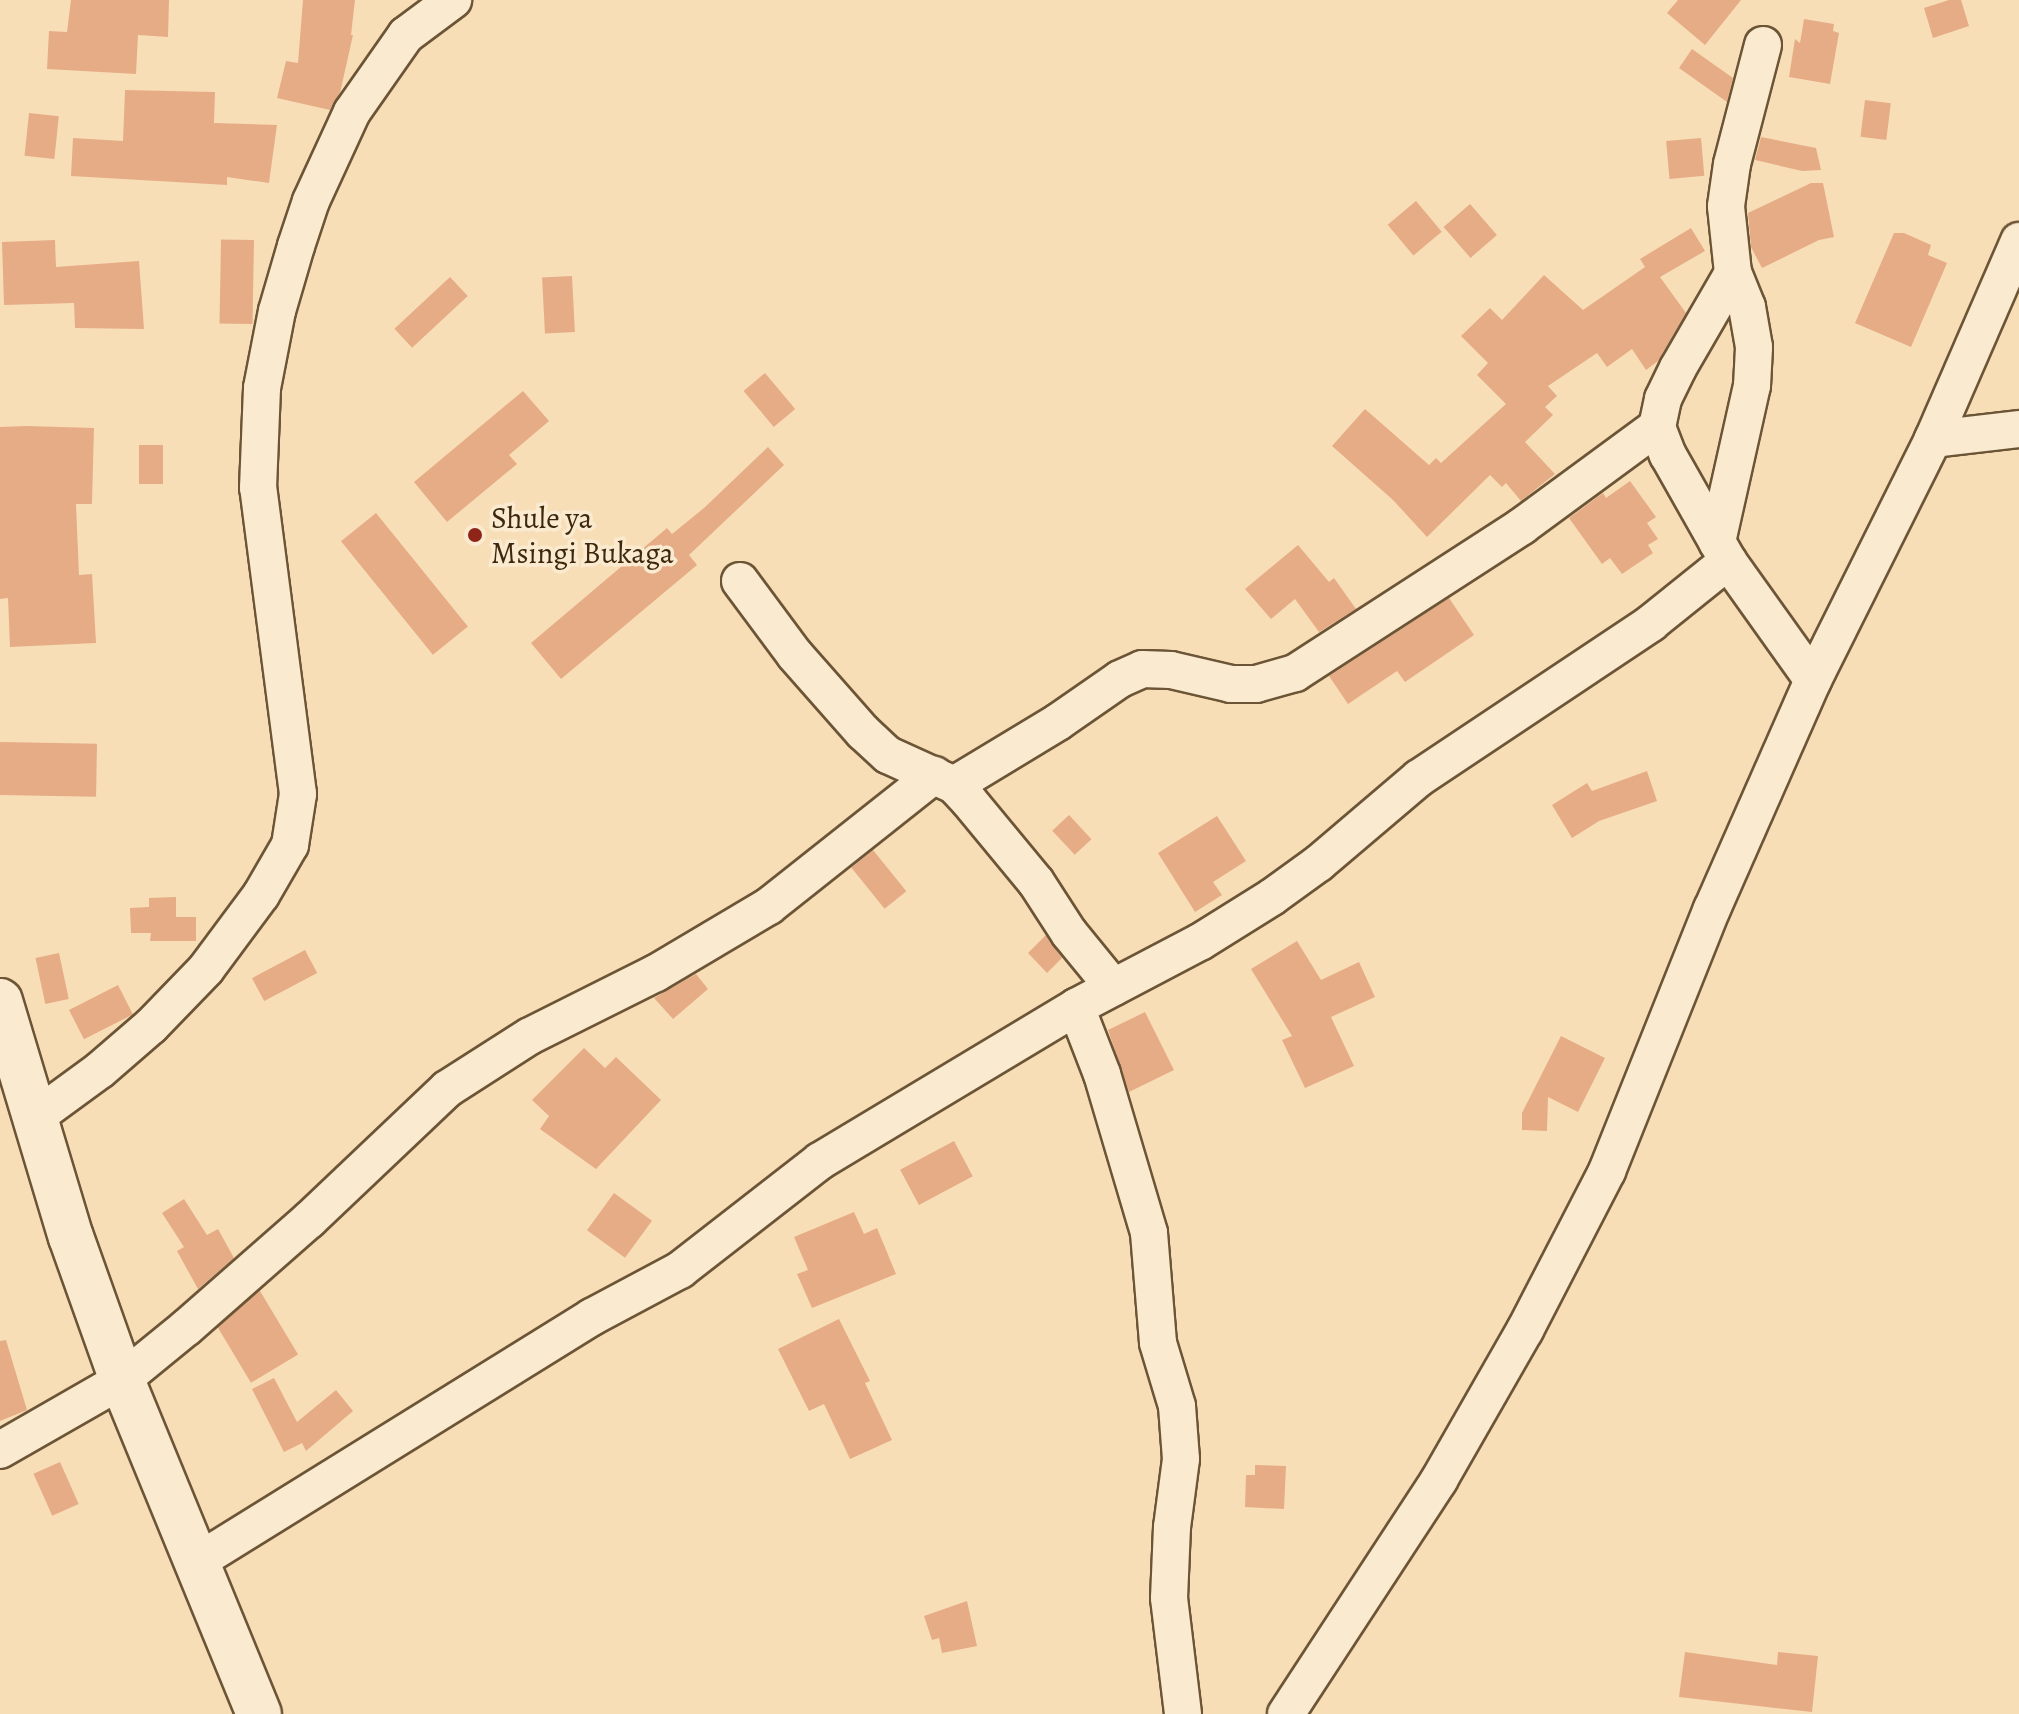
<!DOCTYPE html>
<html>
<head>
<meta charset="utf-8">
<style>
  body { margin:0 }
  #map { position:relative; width:2019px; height:1714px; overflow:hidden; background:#f8deb7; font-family:Alegreya,serif }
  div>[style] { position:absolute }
  .building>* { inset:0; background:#e6ac86; transform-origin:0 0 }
  .roads { filter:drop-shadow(2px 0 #6c5536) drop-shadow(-2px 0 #6c5536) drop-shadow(0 2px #6c5536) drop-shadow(0 -2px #6c5536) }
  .minor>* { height:36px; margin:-18px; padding:0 18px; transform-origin:18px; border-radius:18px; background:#faead0 }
  .tertiary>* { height:44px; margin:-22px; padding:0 22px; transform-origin:22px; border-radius:22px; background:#faead0 }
  .dots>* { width:22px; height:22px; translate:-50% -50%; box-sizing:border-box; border:4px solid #faead0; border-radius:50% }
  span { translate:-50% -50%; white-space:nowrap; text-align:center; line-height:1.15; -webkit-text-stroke:7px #faead0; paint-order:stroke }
  .poi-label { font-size:30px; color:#3e270b }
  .left { translate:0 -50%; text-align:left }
</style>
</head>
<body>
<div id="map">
  <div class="building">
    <i style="clip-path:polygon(71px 0,169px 0,168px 37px,138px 35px,136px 74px,47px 69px,49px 31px,67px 32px)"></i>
    <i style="clip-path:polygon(303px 0,355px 0,351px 35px,353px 35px,340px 93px,330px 110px,277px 98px,286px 61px,298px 63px)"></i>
    <i style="clip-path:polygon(1678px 0,1741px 0,1705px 45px,1667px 13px)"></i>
    <i style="clip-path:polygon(1949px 0,1961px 0,1969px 26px,1933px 38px,1924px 8px)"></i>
    <i style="clip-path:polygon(1804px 19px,1834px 24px,1833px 31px,1839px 33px,1830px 84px,1789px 77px,1795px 39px,1800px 43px)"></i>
    <i style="clip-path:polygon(1692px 49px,1733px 78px,1727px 102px,1679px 68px)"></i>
    <i style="clip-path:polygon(125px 90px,215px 92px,214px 123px,277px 125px,269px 183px,227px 177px,227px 185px,71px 176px,73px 138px,123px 141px)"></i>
    <i style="left:1865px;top:100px;width:26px;height:37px;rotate:7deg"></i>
    <i style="left:29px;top:113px;width:30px;height:43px;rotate:6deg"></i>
    <i style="clip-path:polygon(1761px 137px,1816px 148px,1821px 170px,1802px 171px,1755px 160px)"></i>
    <i style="left:1701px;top:138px;width:38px;height:35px;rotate:85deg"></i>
    <i style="clip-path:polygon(1811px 183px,1823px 183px,1834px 237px,1819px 240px,1762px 268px,1751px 247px,1748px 213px)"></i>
    <i style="left:1416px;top:201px;width:40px;height:37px;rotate:50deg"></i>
    <i style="left:1470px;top:204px;width:41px;height:35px;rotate:49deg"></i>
    <i style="clip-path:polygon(1691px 228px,1705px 251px,1660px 277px,1686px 313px,1658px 361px,1646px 370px,1632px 349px,1607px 367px,1597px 353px,1548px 386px,1557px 396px,1545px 407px,1553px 415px,1525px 442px,1555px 474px,1521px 501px,1506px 483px,1502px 487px,1490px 475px,1427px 537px,1393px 500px,1332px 446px,1365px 409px,1429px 465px,1436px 458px,1441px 463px,1506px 404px,1477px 375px,1488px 363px,1461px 336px,1490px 308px,1502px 320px,1544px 275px,1583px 310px,1645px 267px,1640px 259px)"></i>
    <i style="clip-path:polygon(1894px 233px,1904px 233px,1931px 245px,1928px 255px,1947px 263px,1911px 347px,1855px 323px)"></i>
    <i style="clip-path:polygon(55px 240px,56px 267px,139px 261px,144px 329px,75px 328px,74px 303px,4px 305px,2px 242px)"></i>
    <i style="left:254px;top:240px;width:84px;height:33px;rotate:91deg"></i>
    <i style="left:572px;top:276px;width:56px;height:30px;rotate:87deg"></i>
    <i style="left:450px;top:277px;width:26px;height:76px;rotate:47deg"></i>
    <i style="left:765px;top:373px;width:47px;height:28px;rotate:50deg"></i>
    <i style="clip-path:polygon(523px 391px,549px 421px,509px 455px,517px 464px,447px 522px,414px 482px)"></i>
    <i style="clip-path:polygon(27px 426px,94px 428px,92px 504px,76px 504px,79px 575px,92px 574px,96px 643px,10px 647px,8px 598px,0 599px,0 427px)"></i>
    <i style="left:139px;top:445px;width:24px;height:39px"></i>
    <i style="clip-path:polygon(768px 447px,784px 465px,689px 555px,697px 565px,561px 679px,531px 643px,667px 528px,672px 534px,704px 508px)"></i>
    <i style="clip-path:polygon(1630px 481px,1656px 517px,1647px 523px,1658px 539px,1648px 545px,1653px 553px,1622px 574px,1610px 558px,1602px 564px,1569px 518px,1603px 493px,1606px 498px)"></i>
    <i style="left:376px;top:513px;width:146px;height:45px;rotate:51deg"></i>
    <i style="clip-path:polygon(1298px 545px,1329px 582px,1334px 578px,1356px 609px,1319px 632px,1295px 599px,1271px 619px,1245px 589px)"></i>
    <i style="clip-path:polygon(1449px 598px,1474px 635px,1405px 682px,1397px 671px,1348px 704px,1329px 676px)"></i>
    <i style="left:0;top:742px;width:97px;height:53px;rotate:1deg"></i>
    <i style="clip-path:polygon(1647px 771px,1657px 801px,1599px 821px,1572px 838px,1552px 805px,1587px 783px,1592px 791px)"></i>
    <i style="left:1069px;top:815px;width:33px;height:23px;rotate:47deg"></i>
    <i style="clip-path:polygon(1217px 816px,1246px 861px,1213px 882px,1222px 895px,1195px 912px,1158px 853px)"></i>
    <i style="left:873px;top:850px;width:53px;height:28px;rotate:51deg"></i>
    <i style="clip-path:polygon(176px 897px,176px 917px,196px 917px,196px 941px,150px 941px,151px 933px,131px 933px,130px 908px,149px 907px,149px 898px)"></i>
    <i style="clip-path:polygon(1046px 935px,1062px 958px,1047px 973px,1028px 953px)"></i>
    <i style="clip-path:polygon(1297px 941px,1321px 980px,1359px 962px,1375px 997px,1331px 1017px,1354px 1066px,1305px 1088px,1282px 1040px,1292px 1036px,1251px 969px)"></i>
    <i style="left:305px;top:950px;width:26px;height:60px;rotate:62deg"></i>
    <i style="left:59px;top:953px;width:47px;height:24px;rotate:78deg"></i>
    <i style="clip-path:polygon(696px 974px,708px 989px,673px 1019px,654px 998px)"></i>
    <i style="left:118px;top:985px;width:33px;height:55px;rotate:63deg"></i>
    <i style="clip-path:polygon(1145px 1012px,1174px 1070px,1129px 1092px,1108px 1030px)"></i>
    <i style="clip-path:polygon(1561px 1036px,1605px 1058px,1578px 1112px,1548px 1097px,1547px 1131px,1522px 1130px,1522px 1113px)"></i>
    <i style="clip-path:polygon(584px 1048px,605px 1068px,616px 1057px,661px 1100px,596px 1169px,540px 1129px,549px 1116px,532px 1100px)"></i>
    <i style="left:954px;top:1141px;width:40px;height:61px;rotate:62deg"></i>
    <i style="left:614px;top:1193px;width:47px;height:46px;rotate:36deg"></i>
    <i style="clip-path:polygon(184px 1199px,207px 1235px,218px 1229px,234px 1258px,198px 1289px,177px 1251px,184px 1247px,162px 1213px)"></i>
    <i style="clip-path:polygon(854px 1212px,864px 1234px,877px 1228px,896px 1274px,812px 1308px,797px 1274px,808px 1270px,794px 1237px)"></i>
    <i style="left:260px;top:1291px;width:74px;height:55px;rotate:59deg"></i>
    <i style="clip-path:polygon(839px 1319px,870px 1381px,865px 1383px,892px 1440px,850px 1459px,824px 1404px,809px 1411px,778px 1349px)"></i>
    <i style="clip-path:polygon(6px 1340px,27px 1410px,0 1421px,0 1341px)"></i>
    <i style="clip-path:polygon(274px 1378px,297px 1422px,336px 1390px,353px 1411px,306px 1451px,302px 1443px,284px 1452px,252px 1389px)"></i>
    <i style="left:60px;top:1462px;width:46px;height:29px;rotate:66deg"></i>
    <i style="clip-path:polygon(1255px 1465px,1286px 1466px,1284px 1509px,1245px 1507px,1246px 1475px,1255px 1475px)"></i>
    <i style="clip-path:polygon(967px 1601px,977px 1646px,942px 1653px,939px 1638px,932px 1640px,924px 1616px)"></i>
    <i style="clip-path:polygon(1685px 1652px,1777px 1665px,1778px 1652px,1818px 1656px,1812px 1712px,1679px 1697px)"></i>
  </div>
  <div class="roads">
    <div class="minor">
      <i style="left:1733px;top:273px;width:110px;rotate:120.1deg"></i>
      <i style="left:1678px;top:368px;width:34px;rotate:116deg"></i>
      <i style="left:1663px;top:399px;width:29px;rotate:102deg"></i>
      <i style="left:1657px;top:427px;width:30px;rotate:69deg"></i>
      <i style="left:1668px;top:455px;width:122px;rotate:60.5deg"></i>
      <i style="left:1728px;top:561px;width:146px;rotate:54.5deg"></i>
      <i style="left:1933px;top:439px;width:87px;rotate:-6.6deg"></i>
      <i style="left:1717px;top:542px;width:160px;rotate:-77.4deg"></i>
      <i style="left:1752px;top:386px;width:39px;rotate:-87deg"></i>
      <i style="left:1754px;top:347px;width:41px;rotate:-99.9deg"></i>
      <i style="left:1747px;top:307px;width:37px;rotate:-112deg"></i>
      <i style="left:1733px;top:273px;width:67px;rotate:-96deg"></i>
      <i style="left:1726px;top:206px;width:42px;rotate:-81.9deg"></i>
      <i style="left:1732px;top:164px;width:123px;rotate:-75.4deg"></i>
      <i style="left:740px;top:581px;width:92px;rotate:53.4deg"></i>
      <i style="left:795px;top:655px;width:103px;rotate:48.6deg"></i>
      <i style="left:863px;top:732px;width:34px;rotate:43deg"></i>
      <i style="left:888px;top:755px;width:72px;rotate:24.4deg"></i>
      <i style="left:954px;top:785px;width:22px;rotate:47deg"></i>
      <i style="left:969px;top:801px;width:105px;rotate:50.4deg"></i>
      <i style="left:1036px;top:882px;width:61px;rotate:57.1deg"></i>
      <i style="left:1069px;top:933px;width:70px;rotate:50.8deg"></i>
      <i style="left:954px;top:785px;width:122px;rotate:-31.2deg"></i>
      <i style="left:1058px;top:722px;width:75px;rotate:-34.7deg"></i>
      <i style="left:1120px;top:679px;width:24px;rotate:-24deg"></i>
      <i style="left:1142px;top:669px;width:29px;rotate:2deg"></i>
      <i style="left:1171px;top:670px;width:62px;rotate:13.1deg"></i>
      <i style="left:1231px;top:684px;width:25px"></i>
      <i style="left:1256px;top:684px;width:41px;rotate:-15.8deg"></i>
      <i style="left:1295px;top:673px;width:270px;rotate:-32.9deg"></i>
      <i style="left:1522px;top:526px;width:167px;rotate:-36.3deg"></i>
      <i style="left:1076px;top:1007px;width:72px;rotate:68.8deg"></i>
      <i style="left:1102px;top:1074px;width:166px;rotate:73.5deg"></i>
      <i style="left:1149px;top:1233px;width:110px;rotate:85.3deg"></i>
      <i style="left:1158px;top:1343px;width:66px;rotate:73.2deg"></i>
      <i style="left:1177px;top:1406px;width:53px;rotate:85.7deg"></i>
      <i style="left:1181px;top:1459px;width:69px;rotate:97.5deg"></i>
      <i style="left:1172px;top:1527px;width:71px;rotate:92.4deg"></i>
      <i style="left:1169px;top:1598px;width:117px;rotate:83.1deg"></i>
      <i style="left:33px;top:1119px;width:83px;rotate:-36.2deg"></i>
      <i style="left:100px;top:1070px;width:67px;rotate:-40.8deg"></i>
      <i style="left:151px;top:1026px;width:79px;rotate:-46deg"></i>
      <i style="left:206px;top:969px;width:92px;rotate:-53.4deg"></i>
      <i style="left:261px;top:895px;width:58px;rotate:-59.9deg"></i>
      <i style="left:290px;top:845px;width:52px;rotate:-81.1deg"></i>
      <i style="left:298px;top:794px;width:309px;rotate:-97.4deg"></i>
      <i style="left:258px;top:488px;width:100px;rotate:-87.7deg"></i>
      <i style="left:262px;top:388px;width:78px;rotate:-79deg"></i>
      <i style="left:277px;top:311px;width:68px;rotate:-73.7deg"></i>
      <i style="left:296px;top:246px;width:47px;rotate:-71.6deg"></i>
      <i style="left:311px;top:201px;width:98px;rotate:-65.3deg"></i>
      <i style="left:352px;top:112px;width:94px;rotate:-55deg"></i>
      <i style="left:406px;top:35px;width:59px;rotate:-36.7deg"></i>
      <i style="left:0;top:1450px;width:141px;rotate:-29.8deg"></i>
      <i style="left:122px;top:1380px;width:84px;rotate:-39.2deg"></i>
      <i style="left:187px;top:1327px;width:162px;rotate:-41.3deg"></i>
      <i style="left:309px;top:1220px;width:190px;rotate:-43.5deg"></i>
      <i style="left:447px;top:1089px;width:98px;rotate:-32.6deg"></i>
      <i style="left:530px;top:1036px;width:141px;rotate:-26.6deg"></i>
      <i style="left:656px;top:973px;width:131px;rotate:-30.7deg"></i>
      <i style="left:769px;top:906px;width:211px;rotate:-38.4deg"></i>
      <i style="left:195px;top:1563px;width:467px;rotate:-31.8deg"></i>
      <i style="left:592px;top:1317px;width:100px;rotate:-28.1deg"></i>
      <i style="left:680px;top:1270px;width:177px;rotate:-37.9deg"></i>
      <i style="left:820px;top:1161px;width:299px;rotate:-31deg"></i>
      <i style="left:1076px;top:1007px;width:140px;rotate:-27.7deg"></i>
      <i style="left:1200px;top:942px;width:85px;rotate:-32deg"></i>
      <i style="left:1272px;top:897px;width:58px;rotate:-35.9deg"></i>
      <i style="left:1319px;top:863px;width:131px;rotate:-40.4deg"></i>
      <i style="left:1419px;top:778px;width:279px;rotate:-33.7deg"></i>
      <i style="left:1651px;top:623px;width:99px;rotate:-38.8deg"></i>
      <i style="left:1286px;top:1714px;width:280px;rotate:-56.8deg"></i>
      <i style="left:1439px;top:1480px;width:173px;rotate:-60.2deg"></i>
      <i style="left:1525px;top:1330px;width:179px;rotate:-62.7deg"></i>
      <i style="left:1607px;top:1171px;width:282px;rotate:-68.2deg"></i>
      <i style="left:1712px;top:909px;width:250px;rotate:-66.2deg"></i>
      <i style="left:1813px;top:680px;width:269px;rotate:-63.5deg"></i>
      <i style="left:1933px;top:439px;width:216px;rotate:-66.5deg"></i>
    </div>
    <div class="tertiary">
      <i style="left:0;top:1001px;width:246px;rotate:73.3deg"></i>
      <i style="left:71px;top:1237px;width:152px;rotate:70.4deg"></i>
      <i style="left:122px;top:1380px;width:361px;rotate:67.7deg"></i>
    </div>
  </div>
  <div class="dots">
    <i style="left:475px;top:535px;background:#8f2418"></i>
  </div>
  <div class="poi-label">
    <span class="left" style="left:491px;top:535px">Shule ya<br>Msingi Bukaga</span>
  </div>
</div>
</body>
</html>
